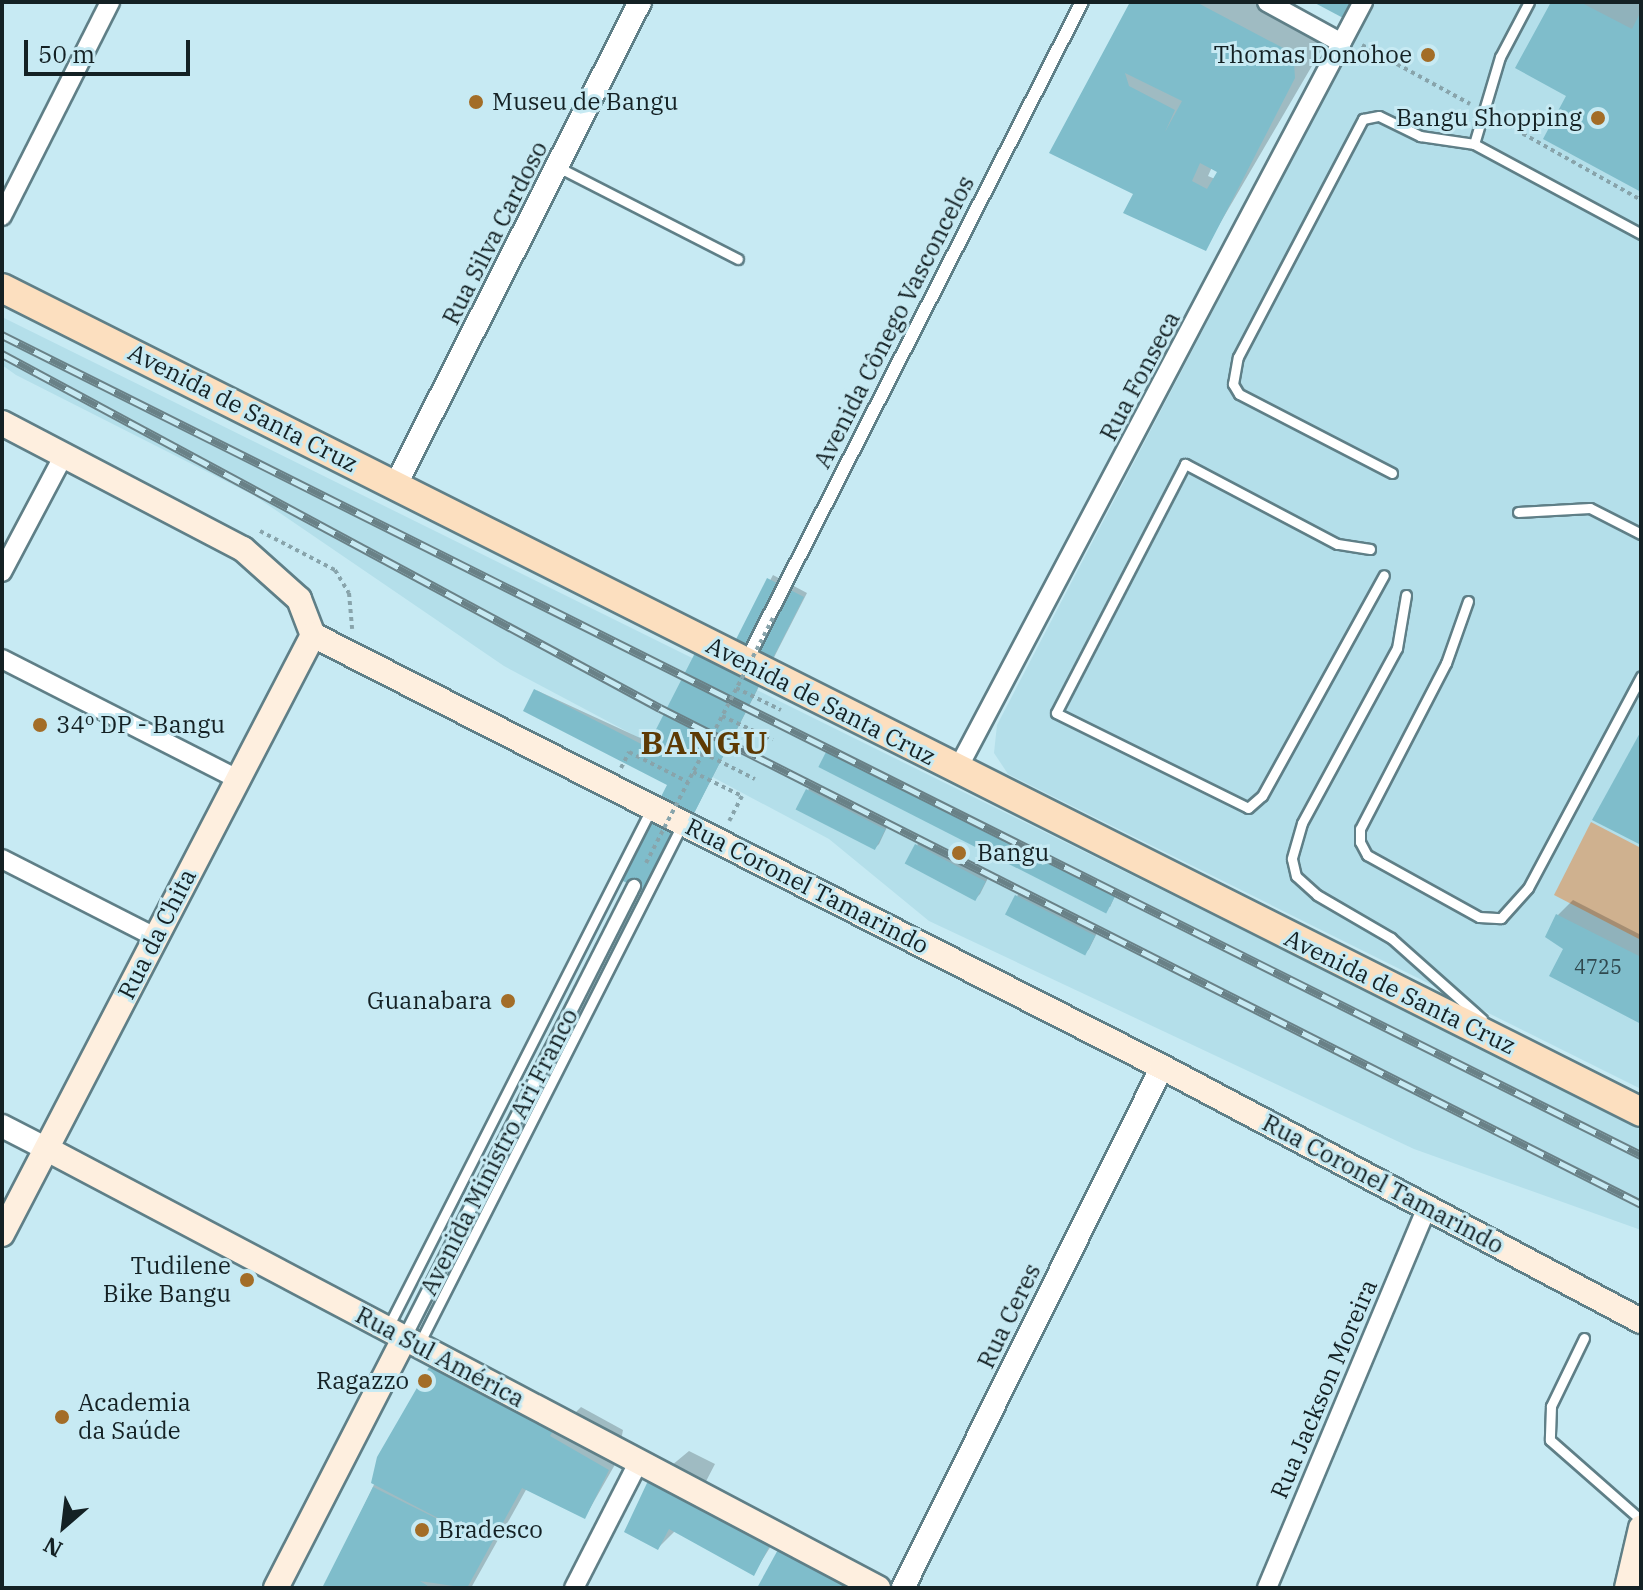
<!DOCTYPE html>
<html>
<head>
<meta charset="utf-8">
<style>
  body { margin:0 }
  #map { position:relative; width:1643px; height:1590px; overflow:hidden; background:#c7eaf3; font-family:"IBM Plex Serif",serif }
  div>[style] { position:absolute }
  .built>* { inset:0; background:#b4dfea }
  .green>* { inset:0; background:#cfb18f }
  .shadow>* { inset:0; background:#0003 }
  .building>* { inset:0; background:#7fbdcb; transform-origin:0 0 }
  .path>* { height:4px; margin-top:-2px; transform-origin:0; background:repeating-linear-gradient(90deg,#88a4ab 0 4px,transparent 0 8px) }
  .roads { filter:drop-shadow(2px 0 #5f7f87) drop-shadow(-2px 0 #5f7f87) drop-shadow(0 2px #5f7f87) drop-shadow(0 -2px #5f7f87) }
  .service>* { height:9px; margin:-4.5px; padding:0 4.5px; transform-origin:4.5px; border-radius:4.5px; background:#fff }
  .pedestrian>* { height:12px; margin:-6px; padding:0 6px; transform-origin:6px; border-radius:6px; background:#fff }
  .minor>* { height:18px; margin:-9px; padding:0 9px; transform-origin:9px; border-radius:9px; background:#fff }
  .tertiary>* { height:22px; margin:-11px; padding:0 11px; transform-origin:11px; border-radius:11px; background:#fff }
  .secondary>* { height:24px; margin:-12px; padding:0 12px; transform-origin:12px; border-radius:12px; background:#feefdf }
  .primary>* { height:28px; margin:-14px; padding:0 14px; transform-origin:14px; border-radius:14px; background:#fcdfbf }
  .rail>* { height:9px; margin-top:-4.5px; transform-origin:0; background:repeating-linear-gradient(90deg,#c7eaf3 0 18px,#698187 0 36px); box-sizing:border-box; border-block:2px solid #698187 }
  .path-bridge>* { height:4px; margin-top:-2px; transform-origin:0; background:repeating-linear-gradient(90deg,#88a4ab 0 4px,transparent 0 8px) }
  .dots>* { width:22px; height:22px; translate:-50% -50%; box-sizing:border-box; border:4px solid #c7eaf3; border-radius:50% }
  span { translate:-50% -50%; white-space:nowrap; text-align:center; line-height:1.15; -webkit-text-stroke:6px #c7eaf3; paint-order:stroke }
  .number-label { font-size:20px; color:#2f484e }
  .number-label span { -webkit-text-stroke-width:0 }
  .poi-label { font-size:24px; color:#142124 }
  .right { translate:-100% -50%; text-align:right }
  .left { translate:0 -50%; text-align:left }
  .street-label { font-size:24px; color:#142124 }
  .district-label { font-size:32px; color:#5d3a04; font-weight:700; letter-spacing:2px }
  .frame { position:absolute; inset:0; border:4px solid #142124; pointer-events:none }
  .north { position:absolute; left:24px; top:1486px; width:80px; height:80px; -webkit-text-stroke:6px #c7eaf3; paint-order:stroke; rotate:208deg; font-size:22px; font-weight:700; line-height:32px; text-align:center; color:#142124 }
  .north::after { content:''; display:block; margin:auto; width:28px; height:36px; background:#142124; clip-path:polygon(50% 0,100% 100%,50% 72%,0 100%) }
  .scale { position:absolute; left:24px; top:40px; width:166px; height:36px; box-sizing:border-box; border:4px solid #142124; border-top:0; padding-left:10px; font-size:24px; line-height:28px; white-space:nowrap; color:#142124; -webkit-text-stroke:6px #c7eaf3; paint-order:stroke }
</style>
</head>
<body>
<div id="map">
  <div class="built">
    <i style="clip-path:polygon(1374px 2px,1641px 2px,1641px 1089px,1008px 774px,994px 753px,997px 725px)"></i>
    <i style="clip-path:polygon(2px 317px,1641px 1127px,1641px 1230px,1414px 1149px,929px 921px,829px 839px,504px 666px,255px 496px,16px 375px,2px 365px)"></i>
  </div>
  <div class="green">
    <i style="clip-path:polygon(1591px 822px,1641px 848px,1641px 940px,1554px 895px)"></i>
  </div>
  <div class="shadow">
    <i style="clip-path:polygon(evenodd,1132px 2px,1280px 2px,1314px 20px,1323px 47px,1205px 249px,1135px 194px,1051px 152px,1132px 2px,1212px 167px,1220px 171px,1215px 179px,1208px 176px,1212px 167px)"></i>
    <i style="clip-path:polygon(1553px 2px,1641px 2px,1641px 189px,1569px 96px)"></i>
    <i style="clip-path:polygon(773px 575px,807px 593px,655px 889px,670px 784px,536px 690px,651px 743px,697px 655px,726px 663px)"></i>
    <i style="clip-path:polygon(833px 747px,1117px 891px,1110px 907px,828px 751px)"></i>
    <i style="clip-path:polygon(812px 786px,888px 825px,879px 844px,875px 848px,808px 790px)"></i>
    <i style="clip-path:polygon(921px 841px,989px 876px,980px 894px,976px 898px,917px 845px)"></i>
    <i style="clip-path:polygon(1021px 892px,1098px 931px,1089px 949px,1085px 953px,1017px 896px)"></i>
    <i style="clip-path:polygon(1573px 900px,1641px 935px,1641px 1022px,1565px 948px,1558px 915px)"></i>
    <i style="clip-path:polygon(433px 1360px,561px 1427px,581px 1407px,623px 1430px,617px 1461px,585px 1517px,527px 1488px,471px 1588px,325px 1588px)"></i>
    <i style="clip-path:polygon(689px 1451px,715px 1464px,702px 1489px,779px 1533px,754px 1573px,676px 1530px,658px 1548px,648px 1485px)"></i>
  </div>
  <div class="building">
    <i style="clip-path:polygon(evenodd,1130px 2px,1196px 2px,1285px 49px,1294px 62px,1295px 78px,1206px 251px,1123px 213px,1133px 194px,1049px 153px,1130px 2px,1125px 73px,1182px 101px,1165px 132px,1175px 110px,1129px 86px,1125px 73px,1130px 2px,1200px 163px,1217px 172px,1207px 189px,1192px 181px,1200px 163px)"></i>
    <i style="clip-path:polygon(1313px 2px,1354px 2px,1345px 19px)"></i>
    <i style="clip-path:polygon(1551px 2px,1580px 2px,1632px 29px,1641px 11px,1641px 192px,1543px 139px,1566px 96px,1515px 68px)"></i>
    <i style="clip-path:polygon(767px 578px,804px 597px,652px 896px,619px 879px,667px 785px,523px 711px,534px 689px,647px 747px,695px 653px,722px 667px)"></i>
    <i style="clip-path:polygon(1641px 731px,1641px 845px,1592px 820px)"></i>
    <i style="left:827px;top:750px;width:323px;height:19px;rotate:27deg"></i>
    <i style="left:806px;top:789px;width:89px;height:23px;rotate:27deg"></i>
    <i style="left:915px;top:844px;width:80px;height:22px;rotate:28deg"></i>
    <i style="left:1015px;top:895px;width:90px;height:22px;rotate:27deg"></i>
    <i style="clip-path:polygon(1556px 914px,1641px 957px,1641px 1024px,1549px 976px,1563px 949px,1545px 937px)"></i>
    <i style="clip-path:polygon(429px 1367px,554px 1429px,550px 1436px,609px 1470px,585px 1519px,522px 1488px,467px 1588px,420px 1581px,431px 1588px,322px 1588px,373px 1487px,484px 1542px,371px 1483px,377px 1457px)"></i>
    <i style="clip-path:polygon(658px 1479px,771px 1543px,754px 1576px,669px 1529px,658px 1550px,624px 1532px,647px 1483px)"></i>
    <i style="clip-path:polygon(780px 1546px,857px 1588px,757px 1588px)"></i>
  </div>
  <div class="path">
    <i style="left:1362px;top:45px;width:123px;rotate:28.6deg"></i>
    <i style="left:1495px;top:118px;width:167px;rotate:29.3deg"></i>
    <i style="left:260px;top:531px;width:85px;rotate:27.5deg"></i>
    <i style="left:335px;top:570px;width:27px;rotate:59deg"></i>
    <i style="left:349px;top:593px;width:36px;rotate:85deg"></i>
    <i style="left:736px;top:688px;width:50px;rotate:26.1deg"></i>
    <i style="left:722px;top:716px;width:56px;rotate:25.2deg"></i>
    <i style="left:703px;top:753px;width:58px;rotate:26.6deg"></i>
    <i style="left:621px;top:768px;width:18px;rotate:-63deg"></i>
    <i style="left:629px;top:752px;width:66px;rotate:27deg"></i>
    <i style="left:693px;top:772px;width:55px;rotate:26.1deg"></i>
    <i style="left:742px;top:796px;width:28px;rotate:117deg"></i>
  </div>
  <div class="roads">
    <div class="service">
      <i style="left:1474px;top:144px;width:91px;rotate:-73.4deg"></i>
      <i style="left:1500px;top:57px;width:62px;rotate:-62.2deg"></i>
      <i style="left:558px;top:167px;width:202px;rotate:27.1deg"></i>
      <i style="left:1392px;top:473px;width:172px;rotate:-152.7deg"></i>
      <i style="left:1239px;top:394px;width:12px;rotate:-121deg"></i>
      <i style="left:1233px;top:384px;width:27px;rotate:-80deg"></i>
      <i style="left:1238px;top:357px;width:269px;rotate:-62.3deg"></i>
      <i style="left:1363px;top:119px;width:16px;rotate:-11deg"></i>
      <i style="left:1379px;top:116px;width:46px;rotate:26deg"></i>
      <i style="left:1420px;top:136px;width:55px;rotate:8.4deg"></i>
      <i style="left:1474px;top:144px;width:190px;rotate:28.3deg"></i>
      <i style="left:1518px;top:512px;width:72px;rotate:-3.2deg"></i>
      <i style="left:1590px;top:508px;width:57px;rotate:27deg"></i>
      <i style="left:1370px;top:549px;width:33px;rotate:-171deg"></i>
      <i style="left:1337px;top:544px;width:172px;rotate:-152.2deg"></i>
      <i style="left:1185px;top:464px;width:280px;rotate:117.4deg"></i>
      <i style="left:1056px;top:713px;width:214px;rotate:26.3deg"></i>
      <i style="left:1248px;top:808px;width:18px;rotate:-41deg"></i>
      <i style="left:1262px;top:796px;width:252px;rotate:-61.1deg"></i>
      <i style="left:1406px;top:595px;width:54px;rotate:99.6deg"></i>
      <i style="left:1397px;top:648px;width:199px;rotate:118.5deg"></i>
      <i style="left:1302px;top:823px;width:37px;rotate:106deg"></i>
      <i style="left:1292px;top:859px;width:17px;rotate:77deg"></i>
      <i style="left:1296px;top:876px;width:28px;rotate:42deg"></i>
      <i style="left:1317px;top:895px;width:86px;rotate:30.2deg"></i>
      <i style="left:1391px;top:938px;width:122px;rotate:41.7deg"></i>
      <i style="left:1468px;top:601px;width:66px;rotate:109.5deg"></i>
      <i style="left:1446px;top:663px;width:187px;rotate:117.4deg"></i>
      <i style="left:1360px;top:829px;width:13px;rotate:90deg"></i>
      <i style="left:1360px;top:842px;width:15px;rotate:62deg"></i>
      <i style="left:1367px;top:855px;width:128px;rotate:29deg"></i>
      <i style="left:1479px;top:917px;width:22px;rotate:3deg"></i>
      <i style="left:1501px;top:918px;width:40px;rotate:-48deg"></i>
      <i style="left:1528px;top:888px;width:240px;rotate:-61.9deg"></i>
      <i style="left:388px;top:1327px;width:581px;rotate:-63.08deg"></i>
      <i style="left:1584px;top:1338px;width:76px;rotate:115.9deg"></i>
      <i style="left:1551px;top:1406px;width:34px;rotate:92deg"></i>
      <i style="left:1550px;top:1440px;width:121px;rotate:41.3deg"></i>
      <i style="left:419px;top:1344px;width:584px;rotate:-63.13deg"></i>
    </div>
    <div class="pedestrian">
      <i style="left:745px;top:663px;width:742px;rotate:-62.99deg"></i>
      <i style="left:405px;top:1337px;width:506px;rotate:-63.08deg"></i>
    </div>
    <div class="minor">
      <i style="left:1267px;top:2px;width:85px;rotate:28.7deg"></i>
      <i style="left:2px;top:216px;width:240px;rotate:-63.2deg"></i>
      <i style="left:2px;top:572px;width:132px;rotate:-62.1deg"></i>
      <i style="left:2px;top:659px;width:263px;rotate:27deg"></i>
      <i style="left:957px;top:770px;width:869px;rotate:-62.14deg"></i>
      <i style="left:2px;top:859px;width:172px;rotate:27deg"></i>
      <i style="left:574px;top:1588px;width:140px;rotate:-62.9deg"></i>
      <i style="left:1267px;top:1588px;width:411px;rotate:-67.2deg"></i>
    </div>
    <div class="tertiary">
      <i style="left:395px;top:486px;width:542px;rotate:-63.15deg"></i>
      <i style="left:2px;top:1126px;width:51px;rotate:27.1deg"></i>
      <i style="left:903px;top:1588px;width:582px;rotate:-63.57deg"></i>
    </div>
    <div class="secondary">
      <i style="left:2px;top:423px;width:272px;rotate:27.6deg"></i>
      <i style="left:243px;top:549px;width:75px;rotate:41.8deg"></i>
      <i style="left:299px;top:599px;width:39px;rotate:69deg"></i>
      <i style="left:313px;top:635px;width:953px;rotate:26.97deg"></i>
      <i style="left:1162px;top:1067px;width:542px;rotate:27.94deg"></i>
      <i style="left:47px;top:1149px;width:940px;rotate:27.85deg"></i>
      <i style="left:2px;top:1234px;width:675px;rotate:-62.56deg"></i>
      <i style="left:276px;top:1588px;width:282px;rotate:-62.8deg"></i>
      <i style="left:1627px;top:1588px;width:62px;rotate:-76.9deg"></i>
    </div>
    <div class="primary">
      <i style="left:2px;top:288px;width:1834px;rotate:26.69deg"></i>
    </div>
  </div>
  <div class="rail">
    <i style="left:2px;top:335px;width:1833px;rotate:26.58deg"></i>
    <i style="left:2px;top:354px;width:747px;rotate:28.28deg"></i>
    <i style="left:660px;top:708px;width:1099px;rotate:26.82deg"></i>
  </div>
  <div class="path-bridge">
    <i style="left:646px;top:863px;width:276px;rotate:-62.6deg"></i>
  </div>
  <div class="dots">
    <i style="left:1428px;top:55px;background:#a36d27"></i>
    <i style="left:476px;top:102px;background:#a36d27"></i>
    <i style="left:1598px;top:118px;background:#a36d27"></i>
    <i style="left:40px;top:725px;background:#a36d27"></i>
    <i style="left:959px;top:853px;background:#a36d27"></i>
    <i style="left:508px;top:1001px;background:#a36d27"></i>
    <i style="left:247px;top:1280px;background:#a36d27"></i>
    <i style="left:425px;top:1381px;background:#a36d27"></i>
    <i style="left:62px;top:1417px;background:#a36d27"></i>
    <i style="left:422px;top:1530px;background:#a36d27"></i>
  </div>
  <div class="number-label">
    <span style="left:1598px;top:966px">4725</span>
  </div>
  <div class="poi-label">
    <span class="right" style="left:1412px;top:55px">Thomas Donohoe</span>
    <span class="left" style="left:492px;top:102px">Museu de Bangu</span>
    <span class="right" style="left:1582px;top:118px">Bangu Shopping</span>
    <span class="left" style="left:56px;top:725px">34º DP - Bangu</span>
    <span class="left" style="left:977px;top:853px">Bangu</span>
    <span class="right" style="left:492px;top:1001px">Guanabara</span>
    <span class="right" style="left:231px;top:1280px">Tudilene<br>Bike Bangu</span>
    <span class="right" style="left:409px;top:1381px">Ragazzo</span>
    <span class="left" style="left:78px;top:1417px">Academia<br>da Saúde</span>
    <span class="left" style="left:438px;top:1530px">Bradesco</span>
  </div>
  <div class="street-label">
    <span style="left:495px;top:233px;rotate:-63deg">Rua Silva Cardoso</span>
    <span style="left:894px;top:322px;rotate:-63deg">Avenida Cônego Vasconcelos</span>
    <span style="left:1140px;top:376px;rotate:-62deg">Rua Fonseca</span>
    <span style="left:243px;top:408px;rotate:27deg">Avenida de Santa Cruz</span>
    <span style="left:821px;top:701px;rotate:27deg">Avenida de Santa Cruz</span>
    <span style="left:807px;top:886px;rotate:27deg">Rua Coronel Tamarindo</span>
    <span style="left:157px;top:934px;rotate:-63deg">Rua da Chita</span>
    <span style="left:1400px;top:992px;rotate:26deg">Avenida de Santa Cruz</span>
    <span style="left:499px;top:1152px;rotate:-63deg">Avenida Ministro Ari Franco</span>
    <span style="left:1383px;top:1184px;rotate:28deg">Rua Coronel Tamarindo</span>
    <span style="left:1009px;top:1316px;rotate:-64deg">Rua Ceres</span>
    <span style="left:440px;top:1357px;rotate:28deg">Rua Sul América</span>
    <span style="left:1324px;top:1389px;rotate:-67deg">Rua Jackson Moreira</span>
  </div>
  <div class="district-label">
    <span style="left:705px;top:742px">BANGU</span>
  </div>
  <div class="frame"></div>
  <div class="north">N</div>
  <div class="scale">50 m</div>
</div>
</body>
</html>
